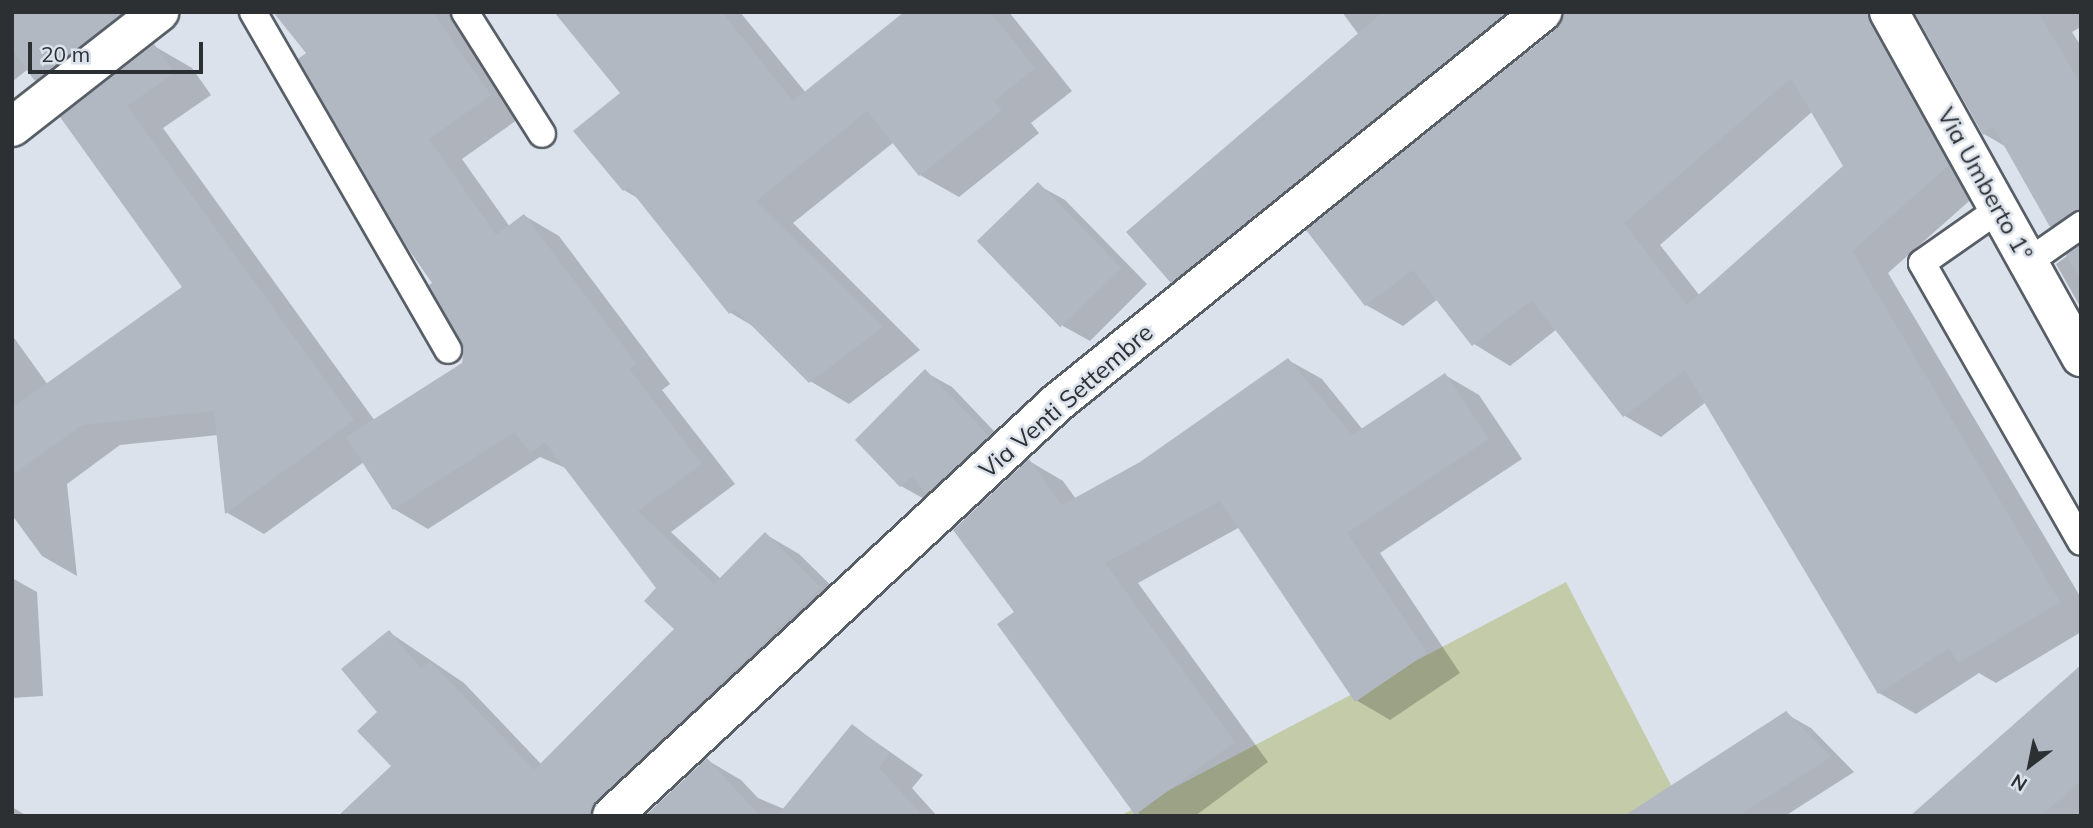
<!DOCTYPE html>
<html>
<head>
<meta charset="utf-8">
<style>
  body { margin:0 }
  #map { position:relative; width:2093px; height:828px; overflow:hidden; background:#dbe2eb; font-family:Mulish,sans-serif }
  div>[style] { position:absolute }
  .green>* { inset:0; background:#c3cba8 }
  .shadow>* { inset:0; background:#0003 }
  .building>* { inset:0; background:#b1b8c1; transform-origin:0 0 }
  .roads { filter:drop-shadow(2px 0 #585e66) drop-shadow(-2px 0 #585e66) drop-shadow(0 2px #585e66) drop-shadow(0 -2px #585e66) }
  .service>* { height:26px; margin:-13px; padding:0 13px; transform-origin:13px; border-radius:13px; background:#fff }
  .minor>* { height:38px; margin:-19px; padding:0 19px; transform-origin:19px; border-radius:19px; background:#fff }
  span { translate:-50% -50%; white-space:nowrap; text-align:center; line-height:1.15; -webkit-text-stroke:5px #dbe2eb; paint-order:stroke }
  .street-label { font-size:24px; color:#2d3033 }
  .frame { position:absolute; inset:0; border:14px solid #2d3033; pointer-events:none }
  .north { position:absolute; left:1995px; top:730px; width:70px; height:70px; -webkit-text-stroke:5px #dbe2eb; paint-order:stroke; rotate:212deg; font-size:19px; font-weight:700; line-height:28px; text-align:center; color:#2d3033 }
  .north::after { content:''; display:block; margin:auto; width:24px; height:32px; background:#2d3033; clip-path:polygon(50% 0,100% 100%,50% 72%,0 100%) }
  .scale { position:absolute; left:28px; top:42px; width:175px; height:32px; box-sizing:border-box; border:4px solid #2d3033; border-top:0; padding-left:9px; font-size:21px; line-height:24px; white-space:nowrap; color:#2d3033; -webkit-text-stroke:5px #dbe2eb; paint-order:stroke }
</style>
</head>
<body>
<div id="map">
  <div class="green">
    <i style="clip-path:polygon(1566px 582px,1687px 816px,1120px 816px)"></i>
  </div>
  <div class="shadow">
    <i style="clip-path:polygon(12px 12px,166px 12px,71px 100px,36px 80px,28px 69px,12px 82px)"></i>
    <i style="clip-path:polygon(275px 12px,451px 12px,524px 115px,462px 159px,510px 227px,525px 216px,559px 236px,670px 384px,662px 390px,735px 484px,671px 532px,721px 579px,765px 534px,799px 554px,854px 608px,635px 816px,340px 816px,393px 766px,379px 712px,389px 632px,464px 683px,542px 765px,676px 629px,658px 588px,568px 469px,540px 457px,428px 529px,394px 509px,364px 462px,264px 534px,226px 512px,218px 435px,120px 445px,67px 484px,77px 576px,42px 556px,12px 515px,12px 335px,48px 385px,184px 287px,63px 117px,154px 46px,192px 68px,211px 95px,163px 128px,375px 421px,464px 364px,465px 349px,435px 283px,308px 54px)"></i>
    <i style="clip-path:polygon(557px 12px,740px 12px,806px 93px,907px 12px,1009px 12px,1072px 91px,1031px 123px,1039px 133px,959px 197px,920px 175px,894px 142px,793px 223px,920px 350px,849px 404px,810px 381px,756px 328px,731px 313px,641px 200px,624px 190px,622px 94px)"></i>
    <i style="clip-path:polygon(evenodd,1342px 12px,2081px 12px,2081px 27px,2072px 32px,2081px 46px,2081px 243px,2052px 226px,2008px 148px,1984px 134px,1918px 15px,1906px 22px,1985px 187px,1888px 273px,2081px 598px,2081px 632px,1996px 683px,1979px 673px,1916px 714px,1879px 693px,1706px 402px,1661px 437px,1625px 416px,1557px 329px,1510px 366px,1474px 344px,1438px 299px,1403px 326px,1366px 305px,1562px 18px,1209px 303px,1172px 281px,1359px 35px,1342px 12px,1813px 111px,1845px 167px,1700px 296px,1660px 245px,1813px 111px)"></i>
    <i style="clip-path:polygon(1038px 185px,1065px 200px,1147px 284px,1090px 341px,1063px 326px,981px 242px)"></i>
    <i style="clip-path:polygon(2081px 246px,2081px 308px,2056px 264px)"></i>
    <i style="clip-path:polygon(1288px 360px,1322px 379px,1363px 430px,1445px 375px,1479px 395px,1522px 459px,1380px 553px,1460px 673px,1390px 720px,1356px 700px,1240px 527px,1138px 583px,1268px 762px,1195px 816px,1140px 816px,1016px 612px,1029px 461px,1063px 481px,1076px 499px,1141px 464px)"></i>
    <i style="clip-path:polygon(925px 372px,952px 387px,1014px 452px,928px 501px,901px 486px,858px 440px)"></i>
    <i style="clip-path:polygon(12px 578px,37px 592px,43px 696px,12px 698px)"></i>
    <i style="clip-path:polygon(2081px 667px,2081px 816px,1912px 816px)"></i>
    <i style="clip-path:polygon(1786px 714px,1811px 728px,1854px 772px,1785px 816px,1685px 816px)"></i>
    <i style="clip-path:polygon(853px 726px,923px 775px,912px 788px,937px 816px,647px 816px,707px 760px,741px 780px,758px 798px,784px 809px)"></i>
    <i style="clip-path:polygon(12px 807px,27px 816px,12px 816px)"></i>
  </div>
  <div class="building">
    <i style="clip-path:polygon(12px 12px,123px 12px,35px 81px,12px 50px)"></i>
    <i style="clip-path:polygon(273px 12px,432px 12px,491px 95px,429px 139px,496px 235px,524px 214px,637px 364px,629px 369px,702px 464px,638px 511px,714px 584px,765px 532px,821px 588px,597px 800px,591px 816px,338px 816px,391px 766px,357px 731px,377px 712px,341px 669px,389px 630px,421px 669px,430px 661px,534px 770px,674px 629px,644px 601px,656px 588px,545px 442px,530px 453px,514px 432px,393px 510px,346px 437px,462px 363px,464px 349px,429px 285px,432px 283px,407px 247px,298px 59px,306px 53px)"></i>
    <i style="clip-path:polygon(554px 12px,722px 12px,793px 101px,904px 12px,990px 12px,1035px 68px,994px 101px,1002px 110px,919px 176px,867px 111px,756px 201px,883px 327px,809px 383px,735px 309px,729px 314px,628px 187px,623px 191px,573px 131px,620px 93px)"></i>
    <i style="clip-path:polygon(1383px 12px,1507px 12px,1171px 283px,1126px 232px)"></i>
    <i style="clip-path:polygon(evenodd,1563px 12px,1867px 12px,1949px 165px,1852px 251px,2060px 602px,1958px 663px,1949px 648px,1878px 694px,1685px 370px,1623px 417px,1532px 300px,1472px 346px,1413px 270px,1365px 306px,1306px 230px,1556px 29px,1563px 12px,1791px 78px,1843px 166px,1687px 305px,1624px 223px,1791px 78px)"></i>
    <i style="clip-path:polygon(1914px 12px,2038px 12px,2081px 84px,2081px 209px,2050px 227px,1993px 126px,1983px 135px)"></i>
    <i style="clip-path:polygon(154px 44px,174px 73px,127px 106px,354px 420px,225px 514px,214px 411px,82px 425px,12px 475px,12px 408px,182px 287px,60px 117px)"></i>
    <i style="left:1038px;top:182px;width:120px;height:85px;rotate:46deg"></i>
    <i style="clip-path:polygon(2081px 244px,2081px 281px,2066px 255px)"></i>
    <i style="clip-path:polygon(1288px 358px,1352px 435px,1445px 373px,1489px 439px,1347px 533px,1427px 653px,1355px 702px,1220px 501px,1105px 563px,1235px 742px,1135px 815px,997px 624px,1014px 612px,953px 530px,1029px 459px,1062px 505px,1140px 462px)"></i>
    <i style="clip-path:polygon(925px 369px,989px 436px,926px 494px,913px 476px,900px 487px,855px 440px)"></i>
    <i style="clip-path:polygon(2081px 665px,2081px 781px,2041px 816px,1910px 816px)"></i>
    <i style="clip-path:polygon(1786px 711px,1831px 757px,1738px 816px,1624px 816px)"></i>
    <i style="clip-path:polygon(852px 724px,890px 754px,879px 768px,923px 816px,777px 816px)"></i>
    <i style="clip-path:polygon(707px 758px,760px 816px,645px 816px)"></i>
  </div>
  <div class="roads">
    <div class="service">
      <i style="left:253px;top:12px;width:390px;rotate:60deg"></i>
      <i style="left:465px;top:12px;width:144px;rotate:57.7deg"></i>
      <i style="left:1999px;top:209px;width:94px;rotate:145deg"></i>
      <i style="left:1922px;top:263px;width:321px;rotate:60.3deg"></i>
      <i style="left:2028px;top:262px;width:65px;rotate:-34.9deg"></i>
    </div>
    <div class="minor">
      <i style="left:1889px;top:12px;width:395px;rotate:60.9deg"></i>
      <i style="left:12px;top:127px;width:187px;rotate:-38deg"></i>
      <i style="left:612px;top:816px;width:609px;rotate:-42.87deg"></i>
      <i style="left:1058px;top:402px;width:622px;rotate:-38.86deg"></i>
    </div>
  </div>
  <div class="street-label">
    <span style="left:1985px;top:184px;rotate:61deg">Via Umberto 1°</span>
    <span style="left:1066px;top:401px;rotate:-41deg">Via Venti Settembre</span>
  </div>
  <div class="frame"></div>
  <div class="north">N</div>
  <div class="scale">20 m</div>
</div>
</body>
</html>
